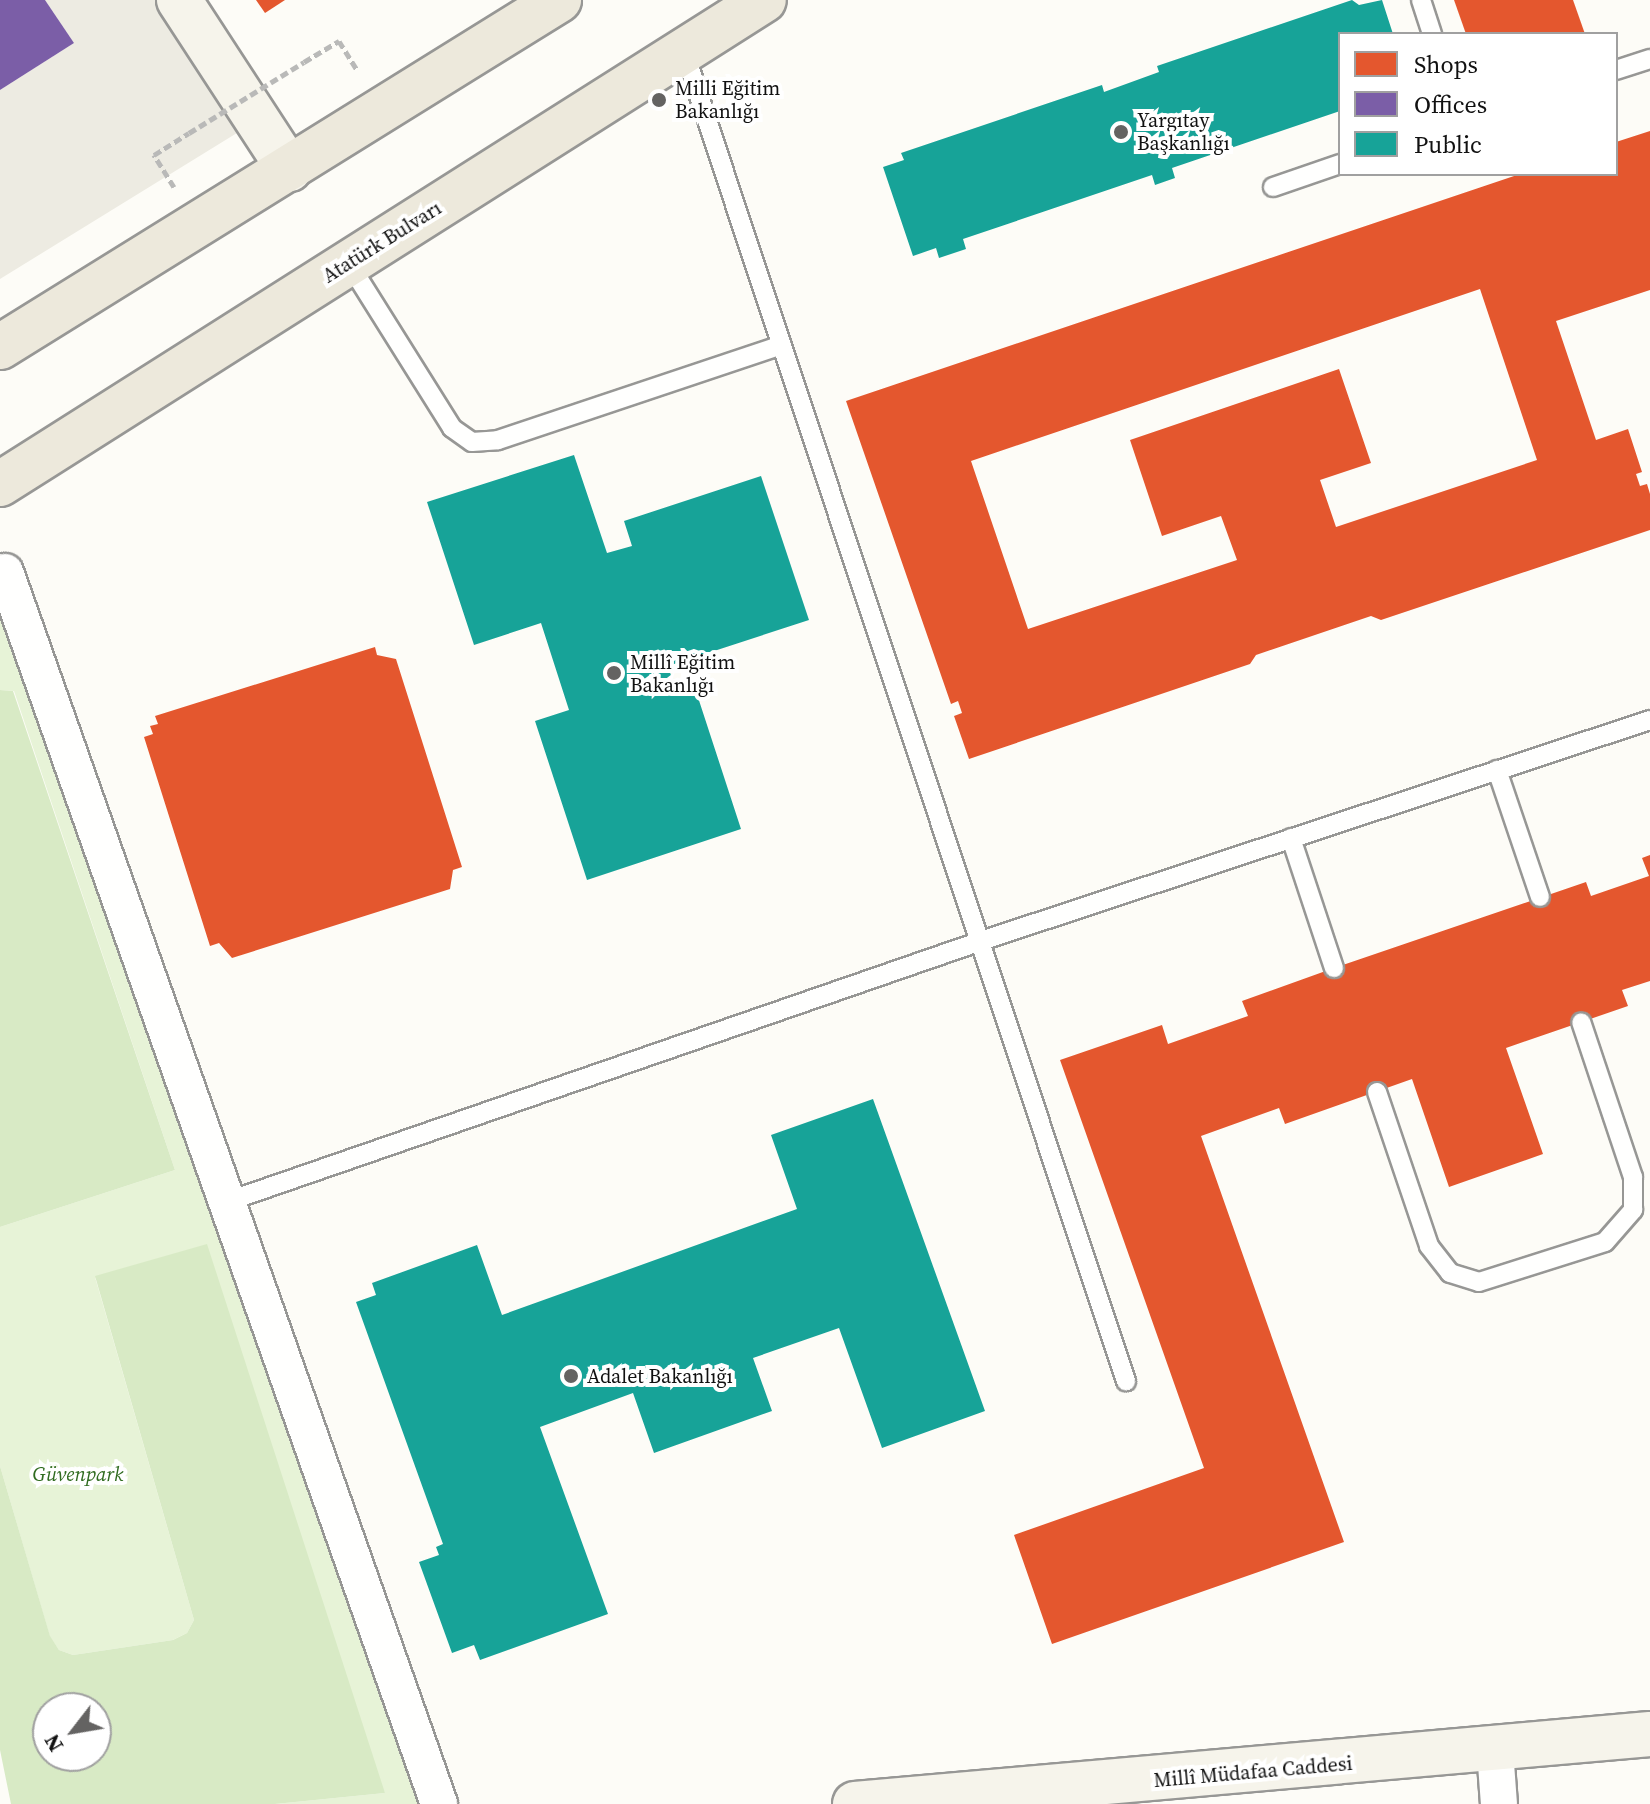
<!DOCTYPE html>
<html>
<head>
<meta charset="utf-8">
<style>
  body { margin:0 }
  #map { position:relative; width:1650px; height:1804px; overflow:hidden; background:#fdfcf7; font-family:"Source Serif 4",serif }
  div>[style] { position:absolute }
  .green>* { inset:0; background:#e7f3d7 }
  .forest>* { inset:0; background:#d8eac5 }
  .plaza>* { inset:0; background:#edebe2 }
  .shops>* { inset:0; background:#e4572e }
  .offices>* { inset:0; background:#7b5ea7 }
  .public>* { inset:0; background:#17a398 }
  .path>* { height:5px; margin-top:-2.5px; transform-origin:0; background:repeating-linear-gradient(90deg,#b9b9b8 0 8px,transparent 0 12px) }
  .roads { filter:drop-shadow(2px 0 #979795) drop-shadow(-2px 0 #979795) drop-shadow(0 2px #979795) drop-shadow(0 -2px #979795) }
  .lane>* { height:18px; margin:-9px; padding:0 9px; transform-origin:9px; border-radius:9px; background:#fffffe }
  .street>* { height:36px; margin:-18px; padding:0 18px; transform-origin:18px; border-radius:18px; background:#fffffe }
  .secondary>* { height:44px; margin:-22px; padding:0 22px; transform-origin:22px; border-radius:22px; background:#f6f4eb }
  .primary>* { height:44px; margin:-22px; padding:0 22px; transform-origin:22px; border-radius:22px; background:#ede9dc }
  .path-bridge>* { height:5px; margin-top:-2.5px; transform-origin:0; background:repeating-linear-gradient(90deg,#b9b9b8 0 8px,transparent 0 12px) }
  .dots>* { width:22px; height:22px; translate:-50% -50%; box-sizing:border-box; border:4px solid #fff; border-radius:50% }
  span { translate:-50% -50%; white-space:nowrap; text-align:center; line-height:1.15; -webkit-text-stroke:8px #fff; paint-order:stroke }
  .poi-label { font-size:20px; color:#111 }
  .left { translate:0 -50%; text-align:left }
  .street-label { font-size:20px; color:#111 }
  .park-label { font-size:20px; color:#2f6b1f; font-style:italic }
  .legend { position:absolute; left:1338px; top:32px; width:280px; height:144px; box-sizing:border-box; background:#fff; border:2px solid #a0a0a0; margin:0; padding:10px 14px; list-style:none; font-size:24px; color:#111 }
  .legend li { display:flex; align-items:center; gap:16px; height:40px }
  .legend b { width:40px; border:2px solid #a0a0a0 }
  .north { position:absolute; left:32px; top:1692px; width:80px; height:80px; box-sizing:border-box; background:#fff; border:2px solid #a0a0a0; border-radius:50%; rotate:239deg; font-size:22px; font-weight:700; line-height:32px; text-align:center; color:#111 }
  .north::after { content:''; display:block; margin:auto; width:28px; height:36px; background:#646362; clip-path:polygon(50% 0,100% 100%,50% 72%,0 100%) }
</style>
</head>
<body>
<div id="map">
  <div class="green">
    <i style="clip-path:polygon(0 575px,439px 1804px,275px 1804px,385px 1793px,95px 1277px,194px 1620px,187px 1633px,173px 1640px,73px 1655px,59px 1650px,50px 1637px,0 1466px,0 1227px,175px 1170px,14px 691px,0 690px)"></i>
  </div>
  <div class="forest">
    <i style="clip-path:polygon(0 690px,13px 691px,175px 1170px,0 1227px)"></i>
    <i style="clip-path:polygon(evenodd,207px 1244px,385px 1793px,275px 1804px,11px 1804px,0 1750px,0 1466px,50px 1636px,59px 1650px,73px 1655px,173px 1640px,187px 1633px,194px 1620px,95px 1276px,207px 1244px,48px 1708px,96px 1708px,96px 1756px,48px 1756px,48px 1708px)"></i>
  </div>
  <div class="plaza">
    <i style="clip-path:polygon(45px 0,179px 0,258px 120px,0 279px,0 90px,74px 43px)"></i>
  </div>
  <div class="shops">
    <i style="clip-path:polygon(256px 0,285px 0,265px 13px)"></i>
    <i style="clip-path:polygon(1454px 0,1573px 0,1585px 34px,1466px 34px)"></i>
    <i style="clip-path:polygon(evenodd,1650px 131px,1650px 290px,1556px 321px,1596px 440px,1628px 429px,1642px 472px,1636px 474px,1640px 486px,1647px 484px,1650px 494px,1650px 530px,1381px 620px,1371px 616px,1256px 655px,1250px 664px,969px 759px,954px 716px,962px 713px,958px 701px,951px 704px,846px 401px,1520px 174px,1616px 174px,1616px 142px,1650px 131px,1480px 289px,1537px 460px,1336px 527px,1320px 480px,1371px 463px,1339px 369px,1130px 440px,1162px 536px,1221px 516px,1237px 560px,1028px 629px,971px 461px,1480px 289px)"></i>
    <i style="clip-path:polygon(375px 647px,377px 655px,396px 659px,462px 867px,453px 870px,450px 889px,232px 958px,219px 943px,210px 946px,144px 737px,153px 734px,150px 726px,158px 724px,155px 716px)"></i>
    <i style="clip-path:polygon(1650px 855px,1650px 981px,1622px 990px,1628px 1006px,1506px 1048px,1543px 1154px,1449px 1187px,1412px 1079px,1285px 1124px,1279px 1108px,1201px 1136px,1344px 1542px,1052px 1644px,1014px 1535px,1204px 1468px,1060px 1060px,1162px 1025px,1168px 1044px,1248px 1016px,1242px 1001px,1334px 968px,1586px 882px,1591px 896px,1649px 876px,1642px 858px)"></i>
  </div>
  <div class="offices">
    <i style="clip-path:polygon(0 0,45px 0,74px 43px,0 90px)"></i>
  </div>
  <div class="public">
    <i style="clip-path:polygon(1352px 0,1359px 5px,1382px 0,1393px 34px,1340px 34px,1340px 111px,1172px 168px,1175px 178px,1155px 185px,1152px 175px,963px 239px,966px 249px,939px 258px,936px 248px,913px 256px,883px 167px,904px 160px,901px 153px,1102px 85px,1104px 92px,1159px 72px,1157px 66px)"></i>
    <i style="clip-path:polygon(574px 455px,607px 553px,632px 546px,624px 521px,761px 476px,809px 620px,668px 666px,674px 685px,692px 679px,741px 829px,587px 880px,535px 721px,569px 710px,541px 623px,474px 645px,427px 502px)"></i>
    <i style="clip-path:polygon(873px 1099px,985px 1411px,882px 1448px,839px 1328px,753px 1358px,772px 1411px,654px 1453px,633px 1393px,540px 1427px,608px 1614px,480px 1660px,474px 1645px,452px 1653px,419px 1562px,439px 1555px,436px 1547px,443px 1544px,356px 1302px,376px 1295px,372px 1283px,477px 1245px,502px 1315px,797px 1209px,771px 1135px)"></i>
  </div>
  <div class="path">
    <i style="left:304px;top:62px;width:41px;rotate:-31deg"></i>
    <i style="left:339px;top:41px;width:34px;rotate:58deg"></i>
    <i style="left:174px;top:187px;width:38px;rotate:-122deg"></i>
    <i style="left:154px;top:155px;width:41px;rotate:-32.2deg"></i>
  </div>
  <div class="roads">
    <div class="lane">
      <i style="left:1421px;top:0;width:36px;rotate:72deg"></i>
      <i style="left:684px;top:51px;width:1402px;rotate:71.62deg"></i>
      <i style="left:1616px;top:70px;width:36px;rotate:-18deg"></i>
      <i style="left:1273px;top:187px;width:71px;rotate:-18.9deg"></i>
      <i style="left:348px;top:262px;width:196px;rotate:57.9deg"></i>
      <i style="left:452px;top:428px;width:24px;rotate:35deg"></i>
      <i style="left:472px;top:442px;width:26px;rotate:-4deg"></i>
      <i style="left:498px;top:440px;width:299px;rotate:-18.5deg"></i>
      <i style="left:1497px;top:770px;width:134px;rotate:71.3deg"></i>
      <i style="left:1291px;top:838px;width:137px;rotate:71.7deg"></i>
      <i style="left:1377px;top:1092px;width:163px;rotate:71.3deg"></i>
      <i style="left:1429px;top:1246px;width:34px;rotate:52deg"></i>
      <i style="left:1450px;top:1273px;width:30px;rotate:17deg"></i>
      <i style="left:1479px;top:1282px;width:132px;rotate:-17.6deg"></i>
      <i style="left:1605px;top:1242px;width:43px;rotate:-48.8deg"></i>
      <i style="left:1633px;top:1210px;width:33px;rotate:-90deg"></i>
      <i style="left:1633px;top:1177px;width:163px;rotate:-108.5deg"></i>
      <i style="left:229px;top:1201px;width:796px;rotate:-19.07deg"></i>
      <i style="left:981px;top:941px;width:705px;rotate:-18.28deg"></i>
    </div>
    <div class="street">
      <i style="left:5px;top:572px;width:1306px;rotate:70.59deg"></i>
      <i style="left:1495px;top:1750px;width:54px;rotate:85.8deg"></i>
    </div>
    <div class="secondary">
      <i style="left:179px;top:0;width:202px;rotate:56.9deg"></i>
      <i style="left:855px;top:1804px;width:798px;rotate:-5.03deg"></i>
    </div>
    <div class="primary">
      <i style="left:0;top:347px;width:658px;rotate:-31.83deg"></i>
      <i style="left:0;top:484px;width:904px;rotate:-32.35deg"></i>
    </div>
  </div>
  <div class="path-bridge">
    <i style="left:189px;top:133px;width:135px;rotate:-31.7deg"></i>
  </div>
  <div class="dots">
    <i style="left:659px;top:100px;background:#646362"></i>
    <i style="left:1121px;top:132px;background:#646362"></i>
    <i style="left:614px;top:673px;background:#646362"></i>
    <i style="left:571px;top:1376px;background:#646362"></i>
  </div>
  <div class="poi-label">
    <span class="left" style="left:675px;top:100px">Milli Eğitim<br>Bakanlığı</span>
    <span class="left" style="left:1137px;top:132px">Yargıtay<br>Başkanlığı</span>
    <span class="left" style="left:630px;top:674px">Millî Eğitim<br>Bakanlığı</span>
    <span class="left" style="left:587px;top:1376px">Adalet Bakanlığı</span>
  </div>
  <div class="street-label">
    <span style="left:382px;top:242px;rotate:-32deg">Atatürk Bulvarı</span>
    <span style="left:1253px;top:1772px;rotate:-5deg">Millî Müdafaa Caddesi</span>
  </div>
  <div class="park-label">
    <span style="left:78px;top:1474px">Güvenpark</span>
  </div>
  <ul class="legend">
  <li><b style="height:22px;background:#e4572e"></b>Shops</li>
  <li><b style="height:22px;background:#7b5ea7"></b>Offices</li>
  <li><b style="height:22px;background:#17a398"></b>Public</li>
  </ul>
  <div class="north">N</div>
</div>
</body>
</html>
